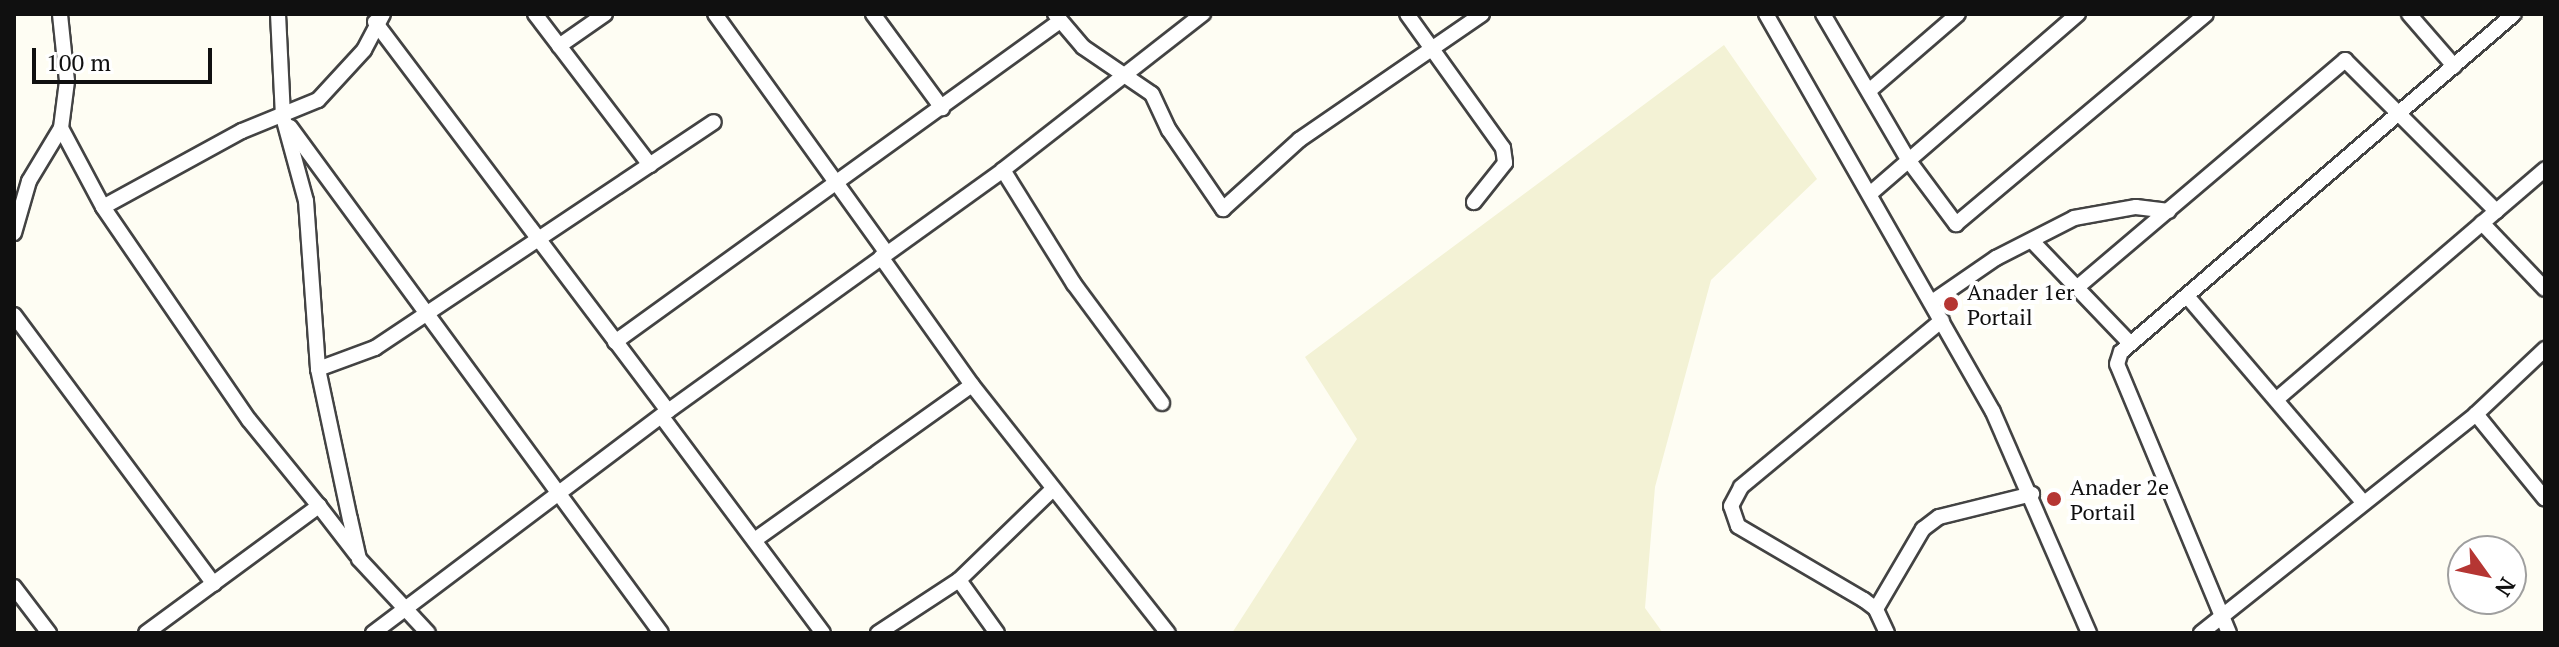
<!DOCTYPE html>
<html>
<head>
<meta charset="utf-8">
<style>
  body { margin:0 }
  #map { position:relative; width:2559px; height:647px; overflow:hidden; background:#fefdf3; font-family:"PT Serif",serif }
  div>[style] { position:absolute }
  .farmland>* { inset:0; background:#f3f2d5 }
  .roads { filter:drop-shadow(2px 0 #434343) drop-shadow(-2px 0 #434343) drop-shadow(0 2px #434343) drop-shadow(0 -2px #434343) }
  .minor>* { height:14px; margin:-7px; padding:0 7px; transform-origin:7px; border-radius:7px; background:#fff }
  .dots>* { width:22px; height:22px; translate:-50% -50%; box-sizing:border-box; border:4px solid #fff; border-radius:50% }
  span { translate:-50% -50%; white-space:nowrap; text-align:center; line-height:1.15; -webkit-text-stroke:8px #fff; paint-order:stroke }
  .poi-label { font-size:22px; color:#101010 }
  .left { translate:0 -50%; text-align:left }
  .frame { position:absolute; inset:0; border:16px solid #101010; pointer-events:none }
  .north { position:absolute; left:2447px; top:535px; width:80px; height:80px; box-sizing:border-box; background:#fff; border:2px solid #9f9f9f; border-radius:50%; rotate:123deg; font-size:22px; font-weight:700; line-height:32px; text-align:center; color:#101010 }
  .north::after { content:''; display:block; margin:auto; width:28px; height:36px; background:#b53633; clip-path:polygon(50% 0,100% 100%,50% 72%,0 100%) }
  .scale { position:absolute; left:32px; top:48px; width:180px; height:36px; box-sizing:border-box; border:4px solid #101010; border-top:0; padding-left:10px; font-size:24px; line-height:28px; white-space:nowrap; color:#101010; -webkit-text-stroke:6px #fff; paint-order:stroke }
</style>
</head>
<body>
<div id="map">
  <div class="farmland">
    <i style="clip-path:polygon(1724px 45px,1817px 179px,1711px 280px,1655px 487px,1645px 608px,1663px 633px,1232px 633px,1357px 439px,1305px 357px)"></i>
  </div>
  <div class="roads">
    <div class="minor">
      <i style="left:278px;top:14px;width:103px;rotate:87.2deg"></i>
      <i style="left:283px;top:117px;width:87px;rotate:74.7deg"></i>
      <i style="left:306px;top:201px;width:168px;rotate:85.9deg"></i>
      <i style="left:318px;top:369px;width:153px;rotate:78deg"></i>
      <i style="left:350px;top:519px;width:41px;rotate:77.3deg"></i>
      <i style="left:359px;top:559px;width:101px;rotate:47deg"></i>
      <i style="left:535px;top:14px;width:190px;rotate:52.7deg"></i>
      <i style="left:715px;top:14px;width:294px;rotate:54.3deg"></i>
      <i style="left:873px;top:14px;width:117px;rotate:53.7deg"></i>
      <i style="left:1055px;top:14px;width:43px;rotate:49.7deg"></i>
      <i style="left:1083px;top:47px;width:83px;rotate:34.3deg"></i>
      <i style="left:1152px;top:94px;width:40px;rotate:65deg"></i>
      <i style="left:1169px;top:130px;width:96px;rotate:55.6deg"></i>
      <i style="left:1223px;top:209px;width:103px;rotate:-42.2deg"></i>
      <i style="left:1299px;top:140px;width:222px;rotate:-34.5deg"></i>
      <i style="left:1407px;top:14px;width:165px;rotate:54.4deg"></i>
      <i style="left:1503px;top:148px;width:15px;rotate:82deg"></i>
      <i style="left:1505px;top:163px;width:50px;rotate:128.5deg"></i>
      <i style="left:1766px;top:14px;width:458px;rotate:60.3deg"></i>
      <i style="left:1993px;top:412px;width:241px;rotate:66.5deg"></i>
      <i style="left:1823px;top:14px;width:170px;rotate:59.7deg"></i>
      <i style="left:1909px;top:161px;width:79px;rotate:53.3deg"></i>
      <i style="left:1956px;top:224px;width:326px;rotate:-40deg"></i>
      <i style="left:2409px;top:14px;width:69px;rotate:49.1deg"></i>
      <i style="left:375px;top:22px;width:487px;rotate:53deg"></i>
      <i style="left:559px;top:46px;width:56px;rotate:-34.8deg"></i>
      <i style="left:1870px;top:90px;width:116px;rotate:-40.8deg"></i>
      <i style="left:290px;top:127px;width:627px;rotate:53.75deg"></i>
      <i style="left:61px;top:128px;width:89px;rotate:62deg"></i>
      <i style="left:103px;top:207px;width:258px;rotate:55.6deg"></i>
      <i style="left:249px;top:420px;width:111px;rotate:50.9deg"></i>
      <i style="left:1003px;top:170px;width:134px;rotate:58.1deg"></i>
      <i style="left:1074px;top:284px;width:148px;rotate:53.5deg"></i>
      <i style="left:1871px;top:193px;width:274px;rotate:-40.9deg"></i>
      <i style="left:103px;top:207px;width:158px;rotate:-28.7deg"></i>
      <i style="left:242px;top:131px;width:82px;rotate:-22.2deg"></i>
      <i style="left:318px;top:100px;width:68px;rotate:-47.4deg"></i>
      <i style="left:364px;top:50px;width:41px;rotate:-62.2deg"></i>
      <i style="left:2482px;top:223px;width:91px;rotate:46.3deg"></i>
      <i style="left:14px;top:233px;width:54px;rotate:-73.9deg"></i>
      <i style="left:29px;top:181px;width:62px;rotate:-58.9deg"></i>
      <i style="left:61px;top:128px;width:47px;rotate:-82.7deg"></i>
      <i style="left:67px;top:81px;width:67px;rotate:-96deg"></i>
      <i style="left:2032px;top:241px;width:140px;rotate:46.2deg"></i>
      <i style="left:881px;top:257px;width:157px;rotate:54.6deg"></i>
      <i style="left:972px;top:385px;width:316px;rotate:51.7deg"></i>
      <i style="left:2080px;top:285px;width:348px;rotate:-40.3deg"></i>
      <i style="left:2345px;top:60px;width:214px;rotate:45deg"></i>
      <i style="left:2187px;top:296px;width:272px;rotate:49.5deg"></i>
      <i style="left:1932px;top:302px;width:78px;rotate:-34.5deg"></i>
      <i style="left:1996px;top:258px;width:88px;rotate:-27.1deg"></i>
      <i style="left:2074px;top:218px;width:63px;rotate:-10.1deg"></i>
      <i style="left:2136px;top:207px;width:33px;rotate:7deg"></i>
      <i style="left:14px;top:315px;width:335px;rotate:53.4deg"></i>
      <i style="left:615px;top:342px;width:549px;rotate:-35.8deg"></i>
      <i style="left:318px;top:369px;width:61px;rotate:-20.2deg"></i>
      <i style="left:375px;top:348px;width:407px;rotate:-33.7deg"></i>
      <i style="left:2277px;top:399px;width:353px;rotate:-40.6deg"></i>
      <i style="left:2476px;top:414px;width:109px;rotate:50.9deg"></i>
      <i style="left:662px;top:417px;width:269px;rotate:53.3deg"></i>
      <i style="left:756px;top:539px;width:265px;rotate:-35.5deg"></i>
      <i style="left:959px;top:580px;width:65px;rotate:54.4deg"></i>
      <i style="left:14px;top:587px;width:58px;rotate:52.7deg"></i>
      <i style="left:1876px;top:609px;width:93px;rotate:-59.6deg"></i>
      <i style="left:1923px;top:529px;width:20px;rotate:-37deg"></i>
      <i style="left:1939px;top:517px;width:96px;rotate:-13.9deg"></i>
      <i style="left:146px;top:633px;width:215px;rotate:-36.3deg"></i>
      <i style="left:319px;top:506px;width:61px;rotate:52.4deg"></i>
      <i style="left:373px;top:633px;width:369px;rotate:-37deg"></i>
      <i style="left:668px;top:411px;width:413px;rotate:-35.7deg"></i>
      <i style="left:1003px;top:170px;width:254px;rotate:-38deg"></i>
      <i style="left:878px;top:633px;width:97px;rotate:-33.2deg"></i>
      <i style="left:959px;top:580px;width:129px;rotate:-44.1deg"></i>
      <i style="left:1887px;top:633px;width:26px;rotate:-115deg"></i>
      <i style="left:1876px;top:609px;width:15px;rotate:-143deg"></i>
      <i style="left:1864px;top:600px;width:146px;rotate:-149.6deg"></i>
      <i style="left:1738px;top:526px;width:21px;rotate:-109deg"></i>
      <i style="left:1731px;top:506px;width:21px;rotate:-62deg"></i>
      <i style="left:1741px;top:487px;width:261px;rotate:-39.7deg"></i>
      <i style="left:2201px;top:633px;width:352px;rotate:-38.5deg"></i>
      <i style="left:2476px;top:414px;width:95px;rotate:-43.3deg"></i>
      <i style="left:2229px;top:633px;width:291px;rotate:-112.6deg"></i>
      <i style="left:2117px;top:364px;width:13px;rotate:-72deg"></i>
      <i style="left:2121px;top:352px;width:518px;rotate:-40.7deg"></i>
    </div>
  </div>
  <div class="dots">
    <i style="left:1951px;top:304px;background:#b53633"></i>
    <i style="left:2054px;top:499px;background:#b53633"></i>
  </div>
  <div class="poi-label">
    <span class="left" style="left:1967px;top:304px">Anader 1er<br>Portail</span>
    <span class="left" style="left:2070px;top:499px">Anader 2e<br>Portail</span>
  </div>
  <div class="frame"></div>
  <div class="north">N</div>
  <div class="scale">100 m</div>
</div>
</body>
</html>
